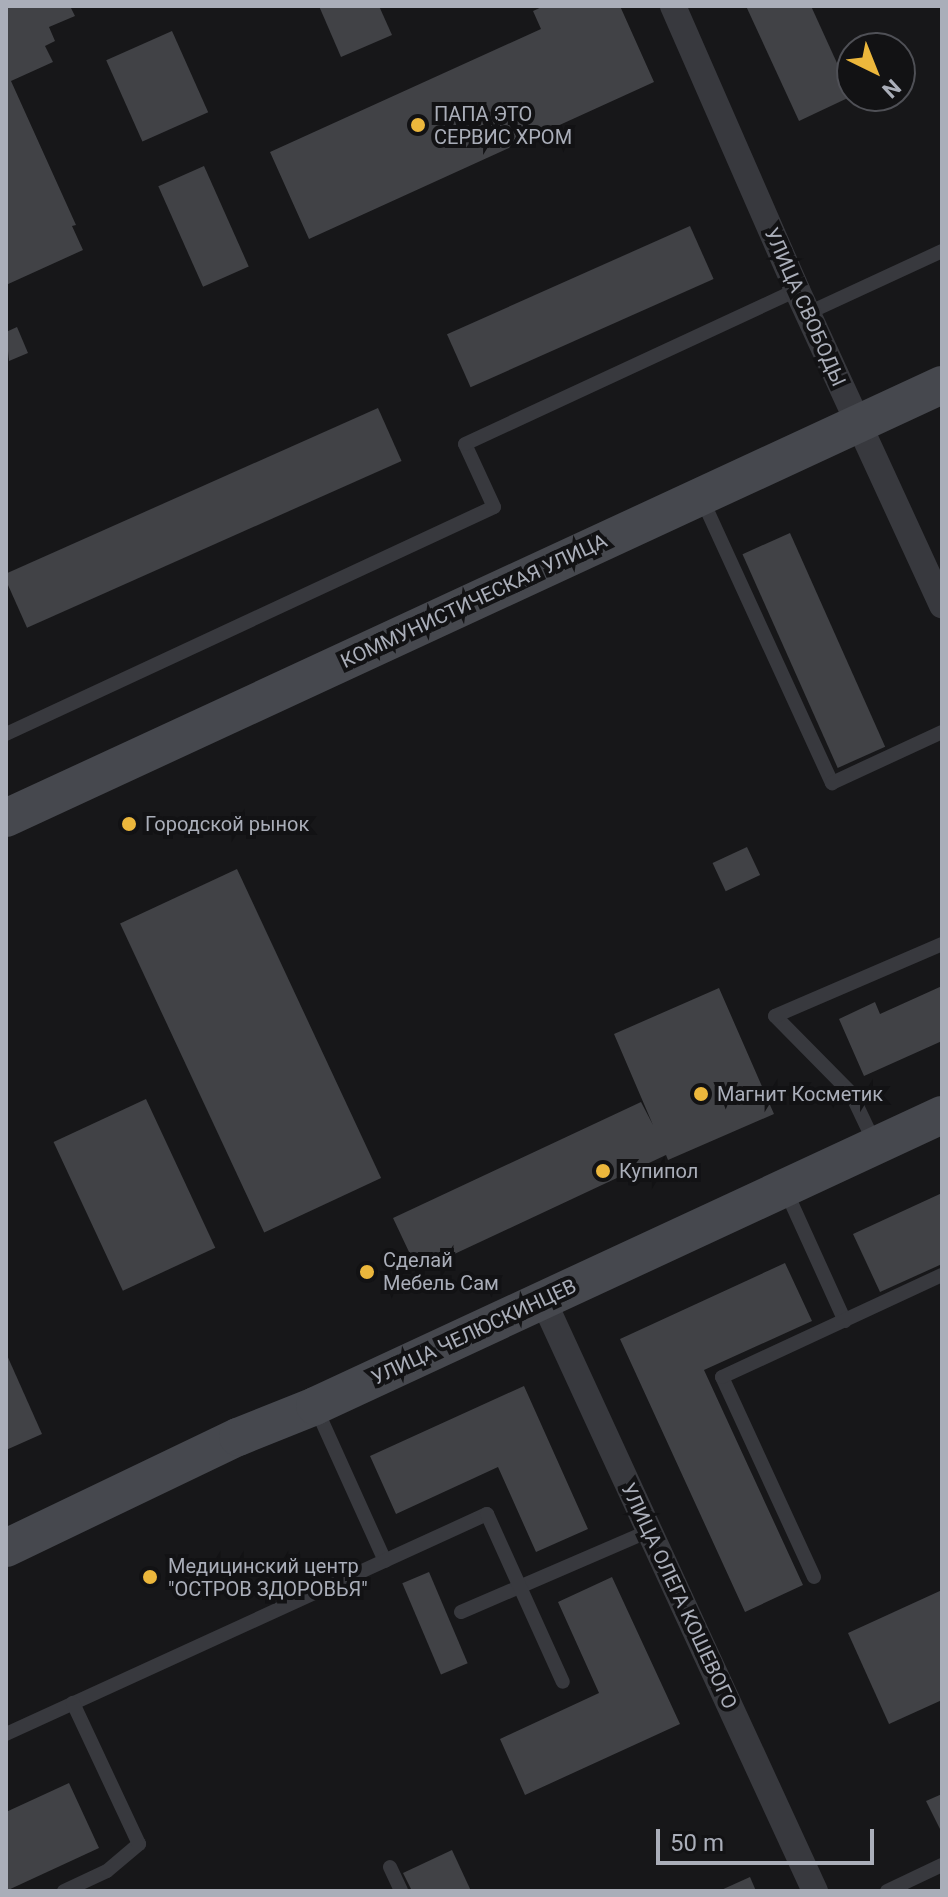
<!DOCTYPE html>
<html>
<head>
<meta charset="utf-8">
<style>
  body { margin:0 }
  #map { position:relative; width:948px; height:1897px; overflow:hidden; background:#171719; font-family:Roboto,sans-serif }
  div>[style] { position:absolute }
  .building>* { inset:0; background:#414246; transform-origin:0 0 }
  .lane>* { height:14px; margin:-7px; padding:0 7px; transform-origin:7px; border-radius:7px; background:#38393e }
  .street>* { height:26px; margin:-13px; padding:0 13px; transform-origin:13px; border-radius:13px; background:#38393e }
  .secondary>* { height:38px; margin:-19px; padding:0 19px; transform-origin:19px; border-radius:19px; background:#46484e }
  .dots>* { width:22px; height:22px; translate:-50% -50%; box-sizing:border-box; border:4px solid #121214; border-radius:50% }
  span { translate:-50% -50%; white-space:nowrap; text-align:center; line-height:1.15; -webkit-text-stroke:8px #121214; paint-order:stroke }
  .poi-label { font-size:20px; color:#aaaeb9 }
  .left { translate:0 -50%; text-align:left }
  .street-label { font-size:20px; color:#aaaeb9 }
  .frame { position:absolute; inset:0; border:8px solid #aaaeb9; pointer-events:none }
  .north { position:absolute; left:836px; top:32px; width:80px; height:80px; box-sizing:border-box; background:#121214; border:2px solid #4f5056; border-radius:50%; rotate:137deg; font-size:22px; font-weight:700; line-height:32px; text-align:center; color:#aaaeb9 }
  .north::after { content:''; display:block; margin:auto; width:28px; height:36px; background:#ecb73c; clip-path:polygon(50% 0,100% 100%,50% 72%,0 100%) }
  .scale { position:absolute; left:656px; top:1829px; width:218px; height:36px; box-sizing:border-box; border:4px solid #aaaeb9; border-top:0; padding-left:10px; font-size:24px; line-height:28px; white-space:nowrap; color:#aaaeb9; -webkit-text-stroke:6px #121214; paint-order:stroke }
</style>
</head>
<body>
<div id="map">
  <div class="building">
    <i style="clip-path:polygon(6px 6px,70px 6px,75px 16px,49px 27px,55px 41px,45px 46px,53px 62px,11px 81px,76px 225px,72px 226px,83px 250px,6px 285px)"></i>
    <i style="clip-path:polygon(319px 6px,379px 6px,392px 35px,341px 57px)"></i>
    <i style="clip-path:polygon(544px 6px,620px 6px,654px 82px,309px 239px,270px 152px,541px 29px,533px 11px)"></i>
    <i style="clip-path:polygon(746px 6px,811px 6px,852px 96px,799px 121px)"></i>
    <i style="left:172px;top:31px;width:89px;height:72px;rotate:66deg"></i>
    <i style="left:204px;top:166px;width:110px;height:50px;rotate:66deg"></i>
    <i style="left:690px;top:226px;width:58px;height:266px;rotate:66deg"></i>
    <i style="clip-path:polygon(17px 327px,28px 353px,9px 361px,6px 332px)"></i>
    <i style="left:378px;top:408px;width:58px;height:410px;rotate:66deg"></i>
    <i style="left:790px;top:533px;width:234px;height:52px;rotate:66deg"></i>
    <i style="left:747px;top:847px;width:31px;height:38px;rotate:65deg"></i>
    <i style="left:237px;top:869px;width:341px;height:129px;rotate:65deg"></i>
    <i style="clip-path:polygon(942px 986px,942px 1041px,864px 1076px,839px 1019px,875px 1002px,880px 1014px)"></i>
    <i style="clip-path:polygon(719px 988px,774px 1114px,668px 1160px,666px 1155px,418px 1271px,393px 1218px,641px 1102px,653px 1125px,614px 1034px)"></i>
    <i style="left:146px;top:1099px;width:164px;height:102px;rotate:65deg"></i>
    <i style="clip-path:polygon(942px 1193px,942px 1264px,880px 1292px,853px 1234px)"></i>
    <i style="clip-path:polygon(785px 1263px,812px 1321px,704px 1370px,803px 1585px,745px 1612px,620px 1339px)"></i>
    <i style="clip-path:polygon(6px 1353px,42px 1434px,6px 1450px)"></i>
    <i style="clip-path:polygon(524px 1386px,588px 1529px,536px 1552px,498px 1467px,396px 1514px,370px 1456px)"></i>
    <i style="left:429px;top:1572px;width:99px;height:29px;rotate:67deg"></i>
    <i style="clip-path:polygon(612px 1577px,680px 1724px,525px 1795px,500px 1739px,599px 1693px,558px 1602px)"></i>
    <i style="clip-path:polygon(942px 1590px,942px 1700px,889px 1724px,848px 1633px)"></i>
    <i style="clip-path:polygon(69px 1783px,99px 1848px,6px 1891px,6px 1812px)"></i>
    <i style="clip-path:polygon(942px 1794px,942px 1833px,926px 1801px)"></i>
    <i style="clip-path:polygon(452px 1850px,471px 1891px,412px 1891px,403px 1873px)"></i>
    <i style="clip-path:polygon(750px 1877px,756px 1891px,719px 1891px)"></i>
  </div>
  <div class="lane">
    <i style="left:808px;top:313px;width:148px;rotate:-24.8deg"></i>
    <i style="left:701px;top:497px;width:315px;rotate:65.4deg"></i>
    <i style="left:832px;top:783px;width:121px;rotate:-24.9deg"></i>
    <i style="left:6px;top:734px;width:538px;rotate:-24.95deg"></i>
    <i style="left:494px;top:507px;width:69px;rotate:-114.7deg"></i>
    <i style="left:465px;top:444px;width:366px;rotate:-24.9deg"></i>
    <i style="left:876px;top:1146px;width:59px;rotate:-115.3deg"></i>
    <i style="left:851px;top:1093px;width:108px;rotate:-134.6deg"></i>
    <i style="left:775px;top:1016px;width:182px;rotate:-23.3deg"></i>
    <i style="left:785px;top:1189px;width:145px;rotate:65.6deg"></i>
    <i style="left:315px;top:1406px;width:170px;rotate:65.7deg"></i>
    <i style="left:814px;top:1577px;width:220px;rotate:-114.7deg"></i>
    <i style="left:722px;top:1377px;width:242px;rotate:-24.9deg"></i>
    <i style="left:461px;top:1612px;width:205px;rotate:-23.3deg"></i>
    <i style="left:6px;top:1734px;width:529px;rotate:-24.58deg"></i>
    <i style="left:487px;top:1514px;width:184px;rotate:65.7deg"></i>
    <i style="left:390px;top:1867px;width:26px;rotate:65deg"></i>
    <i style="left:64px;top:1891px;width:47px;rotate:-24.9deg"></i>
    <i style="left:107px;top:1871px;width:42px;rotate:-40.2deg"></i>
    <i style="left:139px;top:1844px;width:156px;rotate:-115.1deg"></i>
    <i style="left:887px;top:1891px;width:61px;rotate:-25.3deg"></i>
  </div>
  <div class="street">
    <i style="left:673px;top:6px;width:310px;rotate:66.4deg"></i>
    <i style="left:797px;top:290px;width:347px;rotate:65.3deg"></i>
    <i style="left:543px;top:1300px;width:651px;rotate:65.29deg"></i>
  </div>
  <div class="secondary">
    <i style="left:6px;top:818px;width:1031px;rotate:-24.83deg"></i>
    <i style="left:6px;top:1548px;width:257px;rotate:-25.6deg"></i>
    <i style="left:238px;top:1437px;width:83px;rotate:-21.9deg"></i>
    <i style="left:315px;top:1406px;width:691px;rotate:-24.9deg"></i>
  </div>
  <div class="dots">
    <i style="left:418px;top:125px;background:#ecb73c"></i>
    <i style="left:129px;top:824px;background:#ecb73c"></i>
    <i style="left:701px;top:1094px;background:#ecb73c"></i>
    <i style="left:603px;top:1171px;background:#ecb73c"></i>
    <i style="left:367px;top:1272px;background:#ecb73c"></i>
    <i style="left:150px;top:1577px;background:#ecb73c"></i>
  </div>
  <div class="poi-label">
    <span class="left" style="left:434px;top:126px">ПАПА ЭТО<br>СЕРВИС ХРОМ</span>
    <span class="left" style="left:145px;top:824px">Городской рынок</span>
    <span class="left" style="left:717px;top:1094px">Магнит Косметик</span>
    <span class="left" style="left:619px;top:1171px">Купипол</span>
    <span class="left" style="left:383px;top:1272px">Сделай<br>Мебель Сам</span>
    <span class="left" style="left:168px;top:1578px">Медицинский центр<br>"ОСТРОВ ЗДОРОВЬЯ"</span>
  </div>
  <div class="street-label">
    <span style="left:805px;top:307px;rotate:66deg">УЛИЦА СВОБОДЫ</span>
    <span style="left:474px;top:601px;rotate:-25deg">КОММУНИСТИЧЕСКАЯ УЛИЦА</span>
    <span style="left:474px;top:1332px;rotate:-25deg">УЛИЦА ЧЕЛЮСКИНЦЕВ</span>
    <span style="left:679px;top:1596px;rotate:65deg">УЛИЦА ОЛЕГА КОШЕВОГО</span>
  </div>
  <div class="frame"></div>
  <div class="north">N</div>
  <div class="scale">50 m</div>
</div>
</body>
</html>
